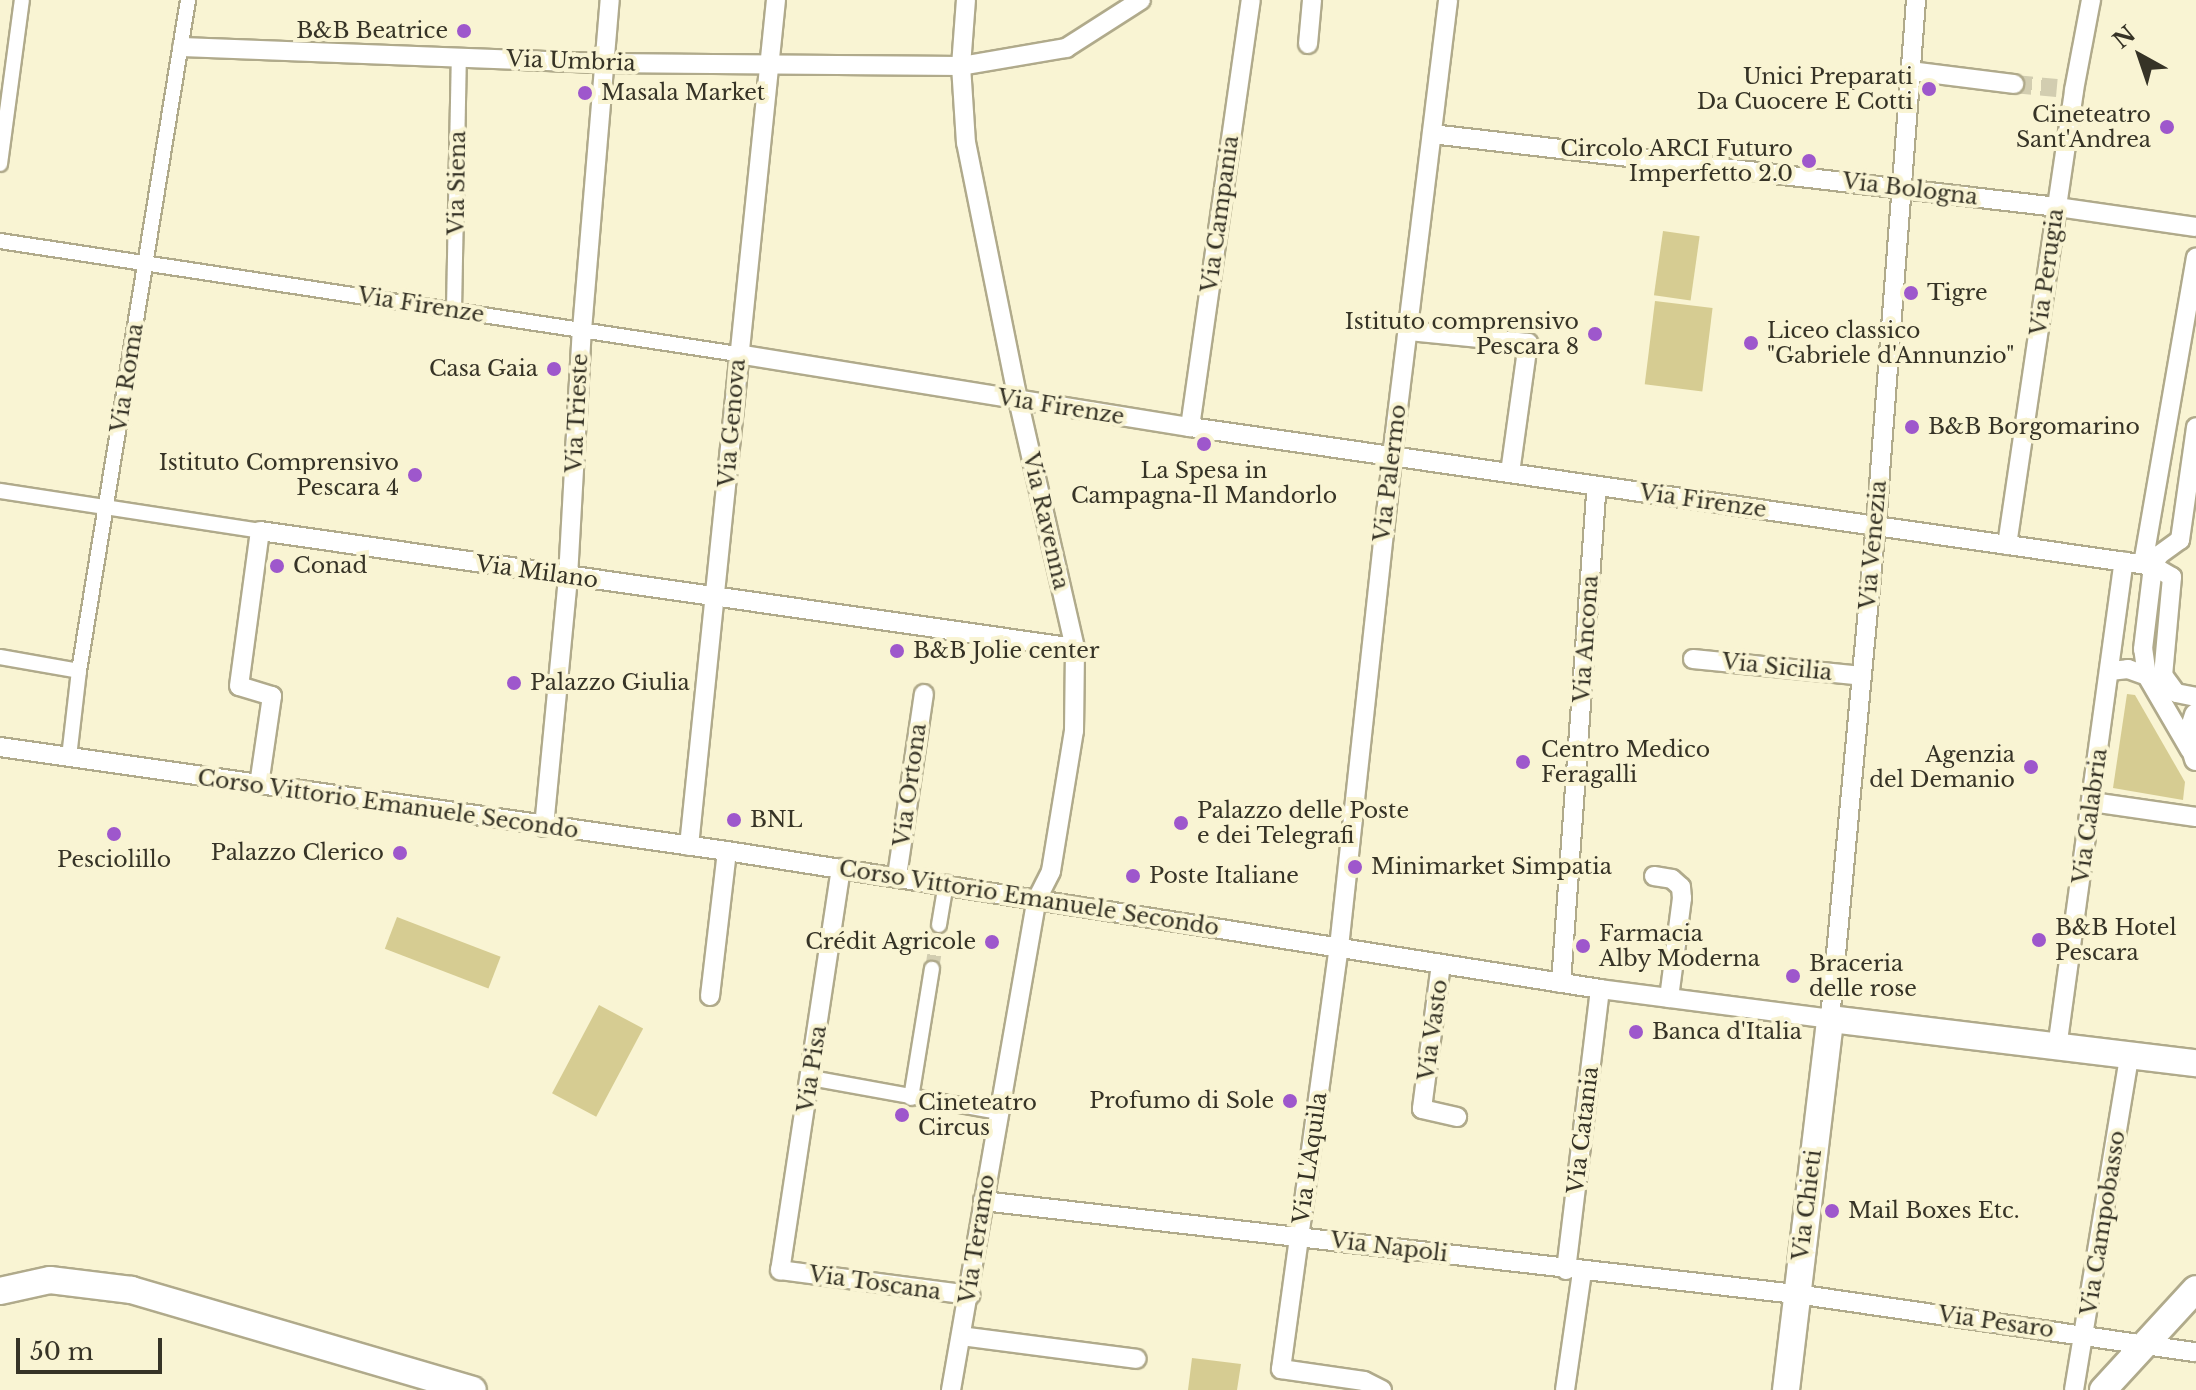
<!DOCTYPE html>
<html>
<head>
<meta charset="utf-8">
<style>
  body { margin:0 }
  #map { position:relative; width:2196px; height:1390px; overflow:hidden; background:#f9f4d3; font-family:"Libre Baskerville",serif }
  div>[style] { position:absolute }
  .green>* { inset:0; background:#d6cc92; transform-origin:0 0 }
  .pedestrian-tunnel>* { height:14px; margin-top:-7px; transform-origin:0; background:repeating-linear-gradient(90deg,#d2cdb0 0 14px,transparent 0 21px) }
  .minor-tunnel>* { height:18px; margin-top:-9px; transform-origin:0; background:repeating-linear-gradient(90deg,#d2cdb0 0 18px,transparent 0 27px) }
  .roads { filter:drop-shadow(2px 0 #b0aa8b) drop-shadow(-2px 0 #b0aa8b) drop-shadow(0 2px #b0aa8b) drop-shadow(0 -2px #b0aa8b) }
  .pedestrian>* { height:14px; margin:-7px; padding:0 7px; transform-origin:7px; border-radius:7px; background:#fff }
  .minor>* { height:18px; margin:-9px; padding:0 9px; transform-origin:9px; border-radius:9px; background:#fff }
  .tertiary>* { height:22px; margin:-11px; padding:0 11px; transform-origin:11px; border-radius:11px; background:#fff }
  .secondary>* { height:26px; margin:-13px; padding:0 13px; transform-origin:13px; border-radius:13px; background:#fff }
  .dots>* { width:22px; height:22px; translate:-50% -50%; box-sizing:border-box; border:4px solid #f9f4d3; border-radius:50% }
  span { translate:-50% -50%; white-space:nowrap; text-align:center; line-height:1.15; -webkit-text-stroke:8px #f9f4d3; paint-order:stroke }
  .poi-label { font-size:22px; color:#363326 }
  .right { translate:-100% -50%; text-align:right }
  .left { translate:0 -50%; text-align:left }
  .street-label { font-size:22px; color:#363326 }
  .north { position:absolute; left:2100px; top:16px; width:80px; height:80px; -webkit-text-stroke:6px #f9f4d3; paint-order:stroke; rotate:320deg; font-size:22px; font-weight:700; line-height:32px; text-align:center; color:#363326 }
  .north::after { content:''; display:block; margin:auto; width:28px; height:36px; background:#363326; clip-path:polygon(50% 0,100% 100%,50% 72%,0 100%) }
  .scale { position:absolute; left:16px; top:1338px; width:146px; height:36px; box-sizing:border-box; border:4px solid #363326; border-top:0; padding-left:10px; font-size:24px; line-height:28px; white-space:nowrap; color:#363326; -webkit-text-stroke:6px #f9f4d3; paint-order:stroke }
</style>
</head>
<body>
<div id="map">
  <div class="green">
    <i style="left:1663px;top:231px;width:37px;height:65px;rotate:8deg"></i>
    <i style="left:1655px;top:301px;width:58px;height:84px;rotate:7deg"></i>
    <i style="clip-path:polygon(2127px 694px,2135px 695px,2185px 782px,2183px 800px,2113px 788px)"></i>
    <i style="left:397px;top:917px;width:111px;height:34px;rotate:21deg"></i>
    <i style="left:599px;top:1005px;width:50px;height:100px;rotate:28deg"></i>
    <i style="clip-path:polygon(1192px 1358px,1241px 1364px,1237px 1390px,1188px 1390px)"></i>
  </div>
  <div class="pedestrian-tunnel">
    <i style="left:932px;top:969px;width:45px;rotate:-81deg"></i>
  </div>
  <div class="minor-tunnel">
    <i style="left:2014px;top:84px;width:43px;rotate:5.3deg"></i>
  </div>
  <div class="roads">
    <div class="pedestrian">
      <i style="left:0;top:164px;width:165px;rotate:-82.4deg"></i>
      <i style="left:0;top:241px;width:747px;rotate:8.71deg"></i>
      <i style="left:454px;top:310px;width:254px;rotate:-88.9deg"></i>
      <i style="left:0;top:491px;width:263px;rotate:8.7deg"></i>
      <i style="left:0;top:657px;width:80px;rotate:10deg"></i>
      <i style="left:69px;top:757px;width:87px;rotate:-83.4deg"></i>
      <i style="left:79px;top:671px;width:680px;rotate:-80.77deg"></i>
      <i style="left:939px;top:925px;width:43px;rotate:-80.5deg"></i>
      <i style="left:811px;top:1078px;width:191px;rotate:10.3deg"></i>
      <i style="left:911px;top:1098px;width:131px;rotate:-80.8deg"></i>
    </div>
    <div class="minor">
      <i style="left:1308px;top:44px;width:44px;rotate:-84.8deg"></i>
      <i style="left:182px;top:47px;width:423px;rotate:2.2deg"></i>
      <i style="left:605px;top:63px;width:356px;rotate:0.5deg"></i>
      <i style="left:961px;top:66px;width:107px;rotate:-9.7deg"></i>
      <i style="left:1066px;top:48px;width:89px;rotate:-32.6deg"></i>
      <i style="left:1911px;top:71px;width:104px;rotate:7.2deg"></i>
      <i style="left:1432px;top:134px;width:629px;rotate:6.66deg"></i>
      <i style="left:2057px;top:207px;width:140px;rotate:8.2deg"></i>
      <i style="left:1408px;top:331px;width:121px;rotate:5.7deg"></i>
      <i style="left:1528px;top:343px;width:131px;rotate:97.9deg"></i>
      <i style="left:738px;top:354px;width:458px;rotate:9.2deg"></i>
      <i style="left:1190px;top:427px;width:973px;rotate:8.21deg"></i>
      <i style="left:2153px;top:566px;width:22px;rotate:30deg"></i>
      <i style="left:2172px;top:577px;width:98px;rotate:95.2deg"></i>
      <i style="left:2163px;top:675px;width:22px;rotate:54deg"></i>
      <i style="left:2176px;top:693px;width:20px;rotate:11deg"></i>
      <i style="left:1190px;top:427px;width:431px;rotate:-81.9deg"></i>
      <i style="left:2007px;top:545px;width:460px;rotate:-81.6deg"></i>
      <i style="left:2074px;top:90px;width:92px;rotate:-79.3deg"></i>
      <i style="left:2143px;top:564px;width:311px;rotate:-80.2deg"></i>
      <i style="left:1693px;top:659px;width:170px;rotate:5.7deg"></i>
      <i style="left:2110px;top:671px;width:18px;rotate:-6deg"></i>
      <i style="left:2128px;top:669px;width:20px;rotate:20deg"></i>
      <i style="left:0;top:747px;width:734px;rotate:8.14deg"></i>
      <i style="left:727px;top:851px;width:884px;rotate:8.98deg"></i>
      <i style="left:1600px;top:989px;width:232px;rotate:7.4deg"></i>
      <i style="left:1830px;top:1019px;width:496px;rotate:-84.7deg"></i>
      <i style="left:1876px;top:525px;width:527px;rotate:-85.64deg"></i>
      <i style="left:2190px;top:750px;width:86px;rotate:-120.2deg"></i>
      <i style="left:2147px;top:676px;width:27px;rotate:-98deg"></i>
      <i style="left:2143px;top:649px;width:84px;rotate:-83.1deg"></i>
      <i style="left:2153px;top:566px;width:13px;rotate:-61deg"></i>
      <i style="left:2159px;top:555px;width:26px;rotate:-36deg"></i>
      <i style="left:2180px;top:540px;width:114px;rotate:-81.9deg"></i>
      <i style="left:259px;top:785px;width:90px;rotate:-81.7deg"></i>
      <i style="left:272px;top:696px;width:34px;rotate:-163deg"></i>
      <i style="left:239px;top:686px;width:156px;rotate:-82.3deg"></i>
      <i style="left:260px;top:531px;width:823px;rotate:8.17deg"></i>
      <i style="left:2092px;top:802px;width:105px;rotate:8.2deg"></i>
      <i style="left:544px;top:827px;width:251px;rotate:-84.5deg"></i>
      <i style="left:568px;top:577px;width:247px;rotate:-86.8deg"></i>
      <i style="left:582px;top:330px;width:331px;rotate:-85.2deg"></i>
      <i style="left:689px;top:846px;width:850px;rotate:-84.13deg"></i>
      <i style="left:841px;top:868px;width:407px;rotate:98.6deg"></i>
      <i style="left:780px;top:1270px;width:192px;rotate:7.5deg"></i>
      <i style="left:897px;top:876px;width:184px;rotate:-81.6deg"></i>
      <i style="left:1654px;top:876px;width:18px;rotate:9deg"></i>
      <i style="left:1672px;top:879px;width:12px;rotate:42deg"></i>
      <i style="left:1681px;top:887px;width:11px;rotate:85deg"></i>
      <i style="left:1682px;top:898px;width:101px;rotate:97.4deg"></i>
      <i style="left:1441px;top:964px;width:146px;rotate:97.5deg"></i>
      <i style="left:1422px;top:1109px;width:36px;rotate:13deg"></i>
      <i style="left:1561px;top:983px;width:498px;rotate:-85.9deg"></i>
      <i style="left:710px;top:996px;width:146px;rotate:-83.3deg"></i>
      <i style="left:2057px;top:1048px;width:491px;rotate:-82.2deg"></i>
      <i style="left:983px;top:1201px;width:818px;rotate:6.53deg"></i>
      <i style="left:1796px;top:1294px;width:404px;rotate:8.3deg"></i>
      <i style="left:1566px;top:1270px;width:283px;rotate:-83.1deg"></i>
      <i style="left:961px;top:1336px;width:177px;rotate:7.4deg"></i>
      <i style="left:951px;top:1390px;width:498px;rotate:-80.1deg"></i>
      <i style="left:1037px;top:899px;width:31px;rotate:-63deg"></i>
      <i style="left:1051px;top:871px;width:142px;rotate:-80.7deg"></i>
      <i style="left:1074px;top:731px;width:83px;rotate:-89.3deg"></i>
      <i style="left:1075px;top:648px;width:254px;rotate:-102.9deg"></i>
      <i style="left:1018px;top:400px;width:262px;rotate:-101.4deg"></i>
      <i style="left:966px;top:143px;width:77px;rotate:-93.7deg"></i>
      <i style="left:961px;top:66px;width:66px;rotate:-85.7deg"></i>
      <i style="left:1382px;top:1390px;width:20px;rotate:-153deg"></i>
      <i style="left:1364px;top:1381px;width:84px;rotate:-171.8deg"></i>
      <i style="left:1281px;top:1369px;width:426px;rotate:-82.2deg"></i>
      <i style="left:1339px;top:947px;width:493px;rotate:-83.8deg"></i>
      <i style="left:1392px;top:457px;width:460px;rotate:-83deg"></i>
      <i style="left:1565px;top:1390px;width:119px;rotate:-81.8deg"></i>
      <i style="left:2074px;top:1390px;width:338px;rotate:-80.6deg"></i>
    </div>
    <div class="tertiary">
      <i style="left:2196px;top:715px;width:22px;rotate:108deg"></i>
      <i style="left:2189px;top:736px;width:24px;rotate:73deg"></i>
    </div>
    <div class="secondary">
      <i style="left:0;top:1291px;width:51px;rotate:-12.4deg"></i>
      <i style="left:50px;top:1280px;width:82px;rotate:7deg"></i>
      <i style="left:131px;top:1290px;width:356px;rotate:16.3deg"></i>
      <i style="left:1786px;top:1390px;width:374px;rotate:-83.2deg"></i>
      <i style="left:1830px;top:1019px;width:369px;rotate:6.9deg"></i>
      <i style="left:2103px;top:1390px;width:137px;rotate:-47.4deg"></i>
    </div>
  </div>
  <div class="dots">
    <i style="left:464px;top:31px;background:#9e57cc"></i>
    <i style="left:1929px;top:89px;background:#9e57cc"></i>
    <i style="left:585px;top:93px;background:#9e57cc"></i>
    <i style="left:2167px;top:127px;background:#9e57cc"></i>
    <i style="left:1809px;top:161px;background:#9e57cc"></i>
    <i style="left:1911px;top:293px;background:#9e57cc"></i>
    <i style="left:1595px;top:334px;background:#9e57cc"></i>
    <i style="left:1751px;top:343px;background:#9e57cc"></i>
    <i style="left:554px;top:369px;background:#9e57cc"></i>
    <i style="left:1912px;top:427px;background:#9e57cc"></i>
    <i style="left:1204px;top:444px;background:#9e57cc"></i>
    <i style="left:415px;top:475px;background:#9e57cc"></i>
    <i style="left:277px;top:566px;background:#9e57cc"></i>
    <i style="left:897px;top:651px;background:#9e57cc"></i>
    <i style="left:514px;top:683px;background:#9e57cc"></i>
    <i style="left:1523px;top:762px;background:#9e57cc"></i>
    <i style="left:2031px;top:767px;background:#9e57cc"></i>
    <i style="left:734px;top:820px;background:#9e57cc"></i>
    <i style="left:1181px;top:823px;background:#9e57cc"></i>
    <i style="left:114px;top:834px;background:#9e57cc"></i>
    <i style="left:400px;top:853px;background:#9e57cc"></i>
    <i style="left:1355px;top:867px;background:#9e57cc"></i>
    <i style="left:1133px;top:876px;background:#9e57cc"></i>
    <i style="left:2039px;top:940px;background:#9e57cc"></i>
    <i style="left:992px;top:942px;background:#9e57cc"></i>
    <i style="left:1583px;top:946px;background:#9e57cc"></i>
    <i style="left:1793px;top:976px;background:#9e57cc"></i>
    <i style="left:1636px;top:1032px;background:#9e57cc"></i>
    <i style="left:1290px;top:1101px;background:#9e57cc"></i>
    <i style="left:902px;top:1115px;background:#9e57cc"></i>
    <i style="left:1832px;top:1211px;background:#9e57cc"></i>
  </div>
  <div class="poi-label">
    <span class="right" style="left:448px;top:31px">B&amp;B Beatrice</span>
    <span class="right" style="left:1913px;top:89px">Unici Preparati<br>Da Cuocere E Cotti</span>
    <span class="left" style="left:601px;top:93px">Masala Market</span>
    <span class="right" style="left:2151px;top:127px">Cineteatro<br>Sant'Andrea</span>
    <span class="right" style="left:1793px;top:161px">Circolo ARCI Futuro<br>Imperfetto 2.0</span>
    <span class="left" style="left:1927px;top:293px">Tigre</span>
    <span class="right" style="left:1579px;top:334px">Istituto comprensivo<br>Pescara 8</span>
    <span class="left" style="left:1767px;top:343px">Liceo classico<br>"Gabriele d'Annunzio"</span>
    <span class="right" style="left:538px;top:369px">Casa Gaia</span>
    <span class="left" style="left:1928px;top:427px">B&amp;B Borgomarino</span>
    <span class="right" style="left:399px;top:475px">Istituto Comprensivo<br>Pescara 4</span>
    <span style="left:1204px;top:483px">La Spesa in<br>Campagna-Il Mandorlo</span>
    <span class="left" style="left:293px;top:566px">Conad</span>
    <span class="left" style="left:913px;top:651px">B&amp;B Jolie center</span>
    <span class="left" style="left:530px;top:683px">Palazzo Giulia</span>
    <span class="left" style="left:1541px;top:762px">Centro Medico<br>Feragalli</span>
    <span class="right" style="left:2015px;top:767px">Agenzia<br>del Demanio</span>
    <span class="left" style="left:1197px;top:823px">Palazzo delle Poste<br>e dei Telegrafi</span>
    <span class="left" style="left:750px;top:820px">BNL</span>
    <span class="right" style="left:384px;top:853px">Palazzo Clerico</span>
    <span style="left:114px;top:860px">Pesciolillo</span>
    <span class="left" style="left:1371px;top:867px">Minimarket Simpatia</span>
    <span class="left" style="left:1149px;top:876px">Poste Italiane</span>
    <span class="left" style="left:2055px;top:940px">B&amp;B Hotel<br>Pescara</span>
    <span class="left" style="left:1599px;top:946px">Farmacia<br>Alby Moderna</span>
    <span class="right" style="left:976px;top:942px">Crédit Agricole</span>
    <span class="left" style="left:1809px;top:976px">Braceria<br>delle rose</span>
    <span class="left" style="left:1652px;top:1032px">Banca d'Italia</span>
    <span class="right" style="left:1274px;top:1101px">Profumo di Sole</span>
    <span class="left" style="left:918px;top:1115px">Cineteatro<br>Circus</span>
    <span class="left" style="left:1848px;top:1211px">Mail Boxes Etc.</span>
  </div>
  <div class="street-label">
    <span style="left:571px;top:61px;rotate:2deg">Via Umbria</span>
    <span style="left:457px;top:183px;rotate:-89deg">Via Siena</span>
    <span style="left:1910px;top:189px;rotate:7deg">Via Bologna</span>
    <span style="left:1220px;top:214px;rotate:-82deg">Via Campania</span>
    <span style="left:2047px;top:272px;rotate:-82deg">Via Perugia</span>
    <span style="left:421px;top:305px;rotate:9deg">Via Firenze</span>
    <span style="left:127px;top:378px;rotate:-81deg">Via Roma</span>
    <span style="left:1061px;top:407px;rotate:9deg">Via Firenze</span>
    <span style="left:577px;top:413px;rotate:-87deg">Via Trieste</span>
    <span style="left:732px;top:423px;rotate:-85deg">Via Genova</span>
    <span style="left:1390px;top:473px;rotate:-83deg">Via Palermo</span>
    <span style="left:1703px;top:501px;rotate:8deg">Via Firenze</span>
    <span style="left:1046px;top:521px;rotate:77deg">Via Ravenna</span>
    <span style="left:1873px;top:545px;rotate:-85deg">Via Venezia</span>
    <span style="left:537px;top:572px;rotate:8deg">Via Milano</span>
    <span style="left:1586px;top:639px;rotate:-86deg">Via Ancona</span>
    <span style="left:1777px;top:667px;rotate:6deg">Via Sicilia</span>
    <span style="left:910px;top:785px;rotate:-82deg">Via Ortona</span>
    <span style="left:388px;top:804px;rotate:8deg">Corso Vittorio Emanuele Secondo</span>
    <span style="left:2090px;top:816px;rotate:-82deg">Via Calabria</span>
    <span style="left:1029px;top:898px;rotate:9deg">Corso Vittorio Emanuele Secondo</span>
    <span style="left:1433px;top:1030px;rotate:-82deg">Via Vasto</span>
    <span style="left:812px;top:1069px;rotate:-81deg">Via Pisa</span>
    <span style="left:1583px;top:1130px;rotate:-83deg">Via Catania</span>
    <span style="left:1310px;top:1158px;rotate:-82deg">Via L'Aquila</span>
    <span style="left:1807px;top:1205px;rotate:-83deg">Via Chieti</span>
    <span style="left:2103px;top:1223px;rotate:-81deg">Via Campobasso</span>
    <span style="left:977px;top:1239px;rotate:-81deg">Via Teramo</span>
    <span style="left:1389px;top:1247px;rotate:7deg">Via Napoli</span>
    <span style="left:875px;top:1283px;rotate:8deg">Via Toscana</span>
    <span style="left:1996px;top:1322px;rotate:8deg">Via Pesaro</span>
  </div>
  <div class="north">N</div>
  <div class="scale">50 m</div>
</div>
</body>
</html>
